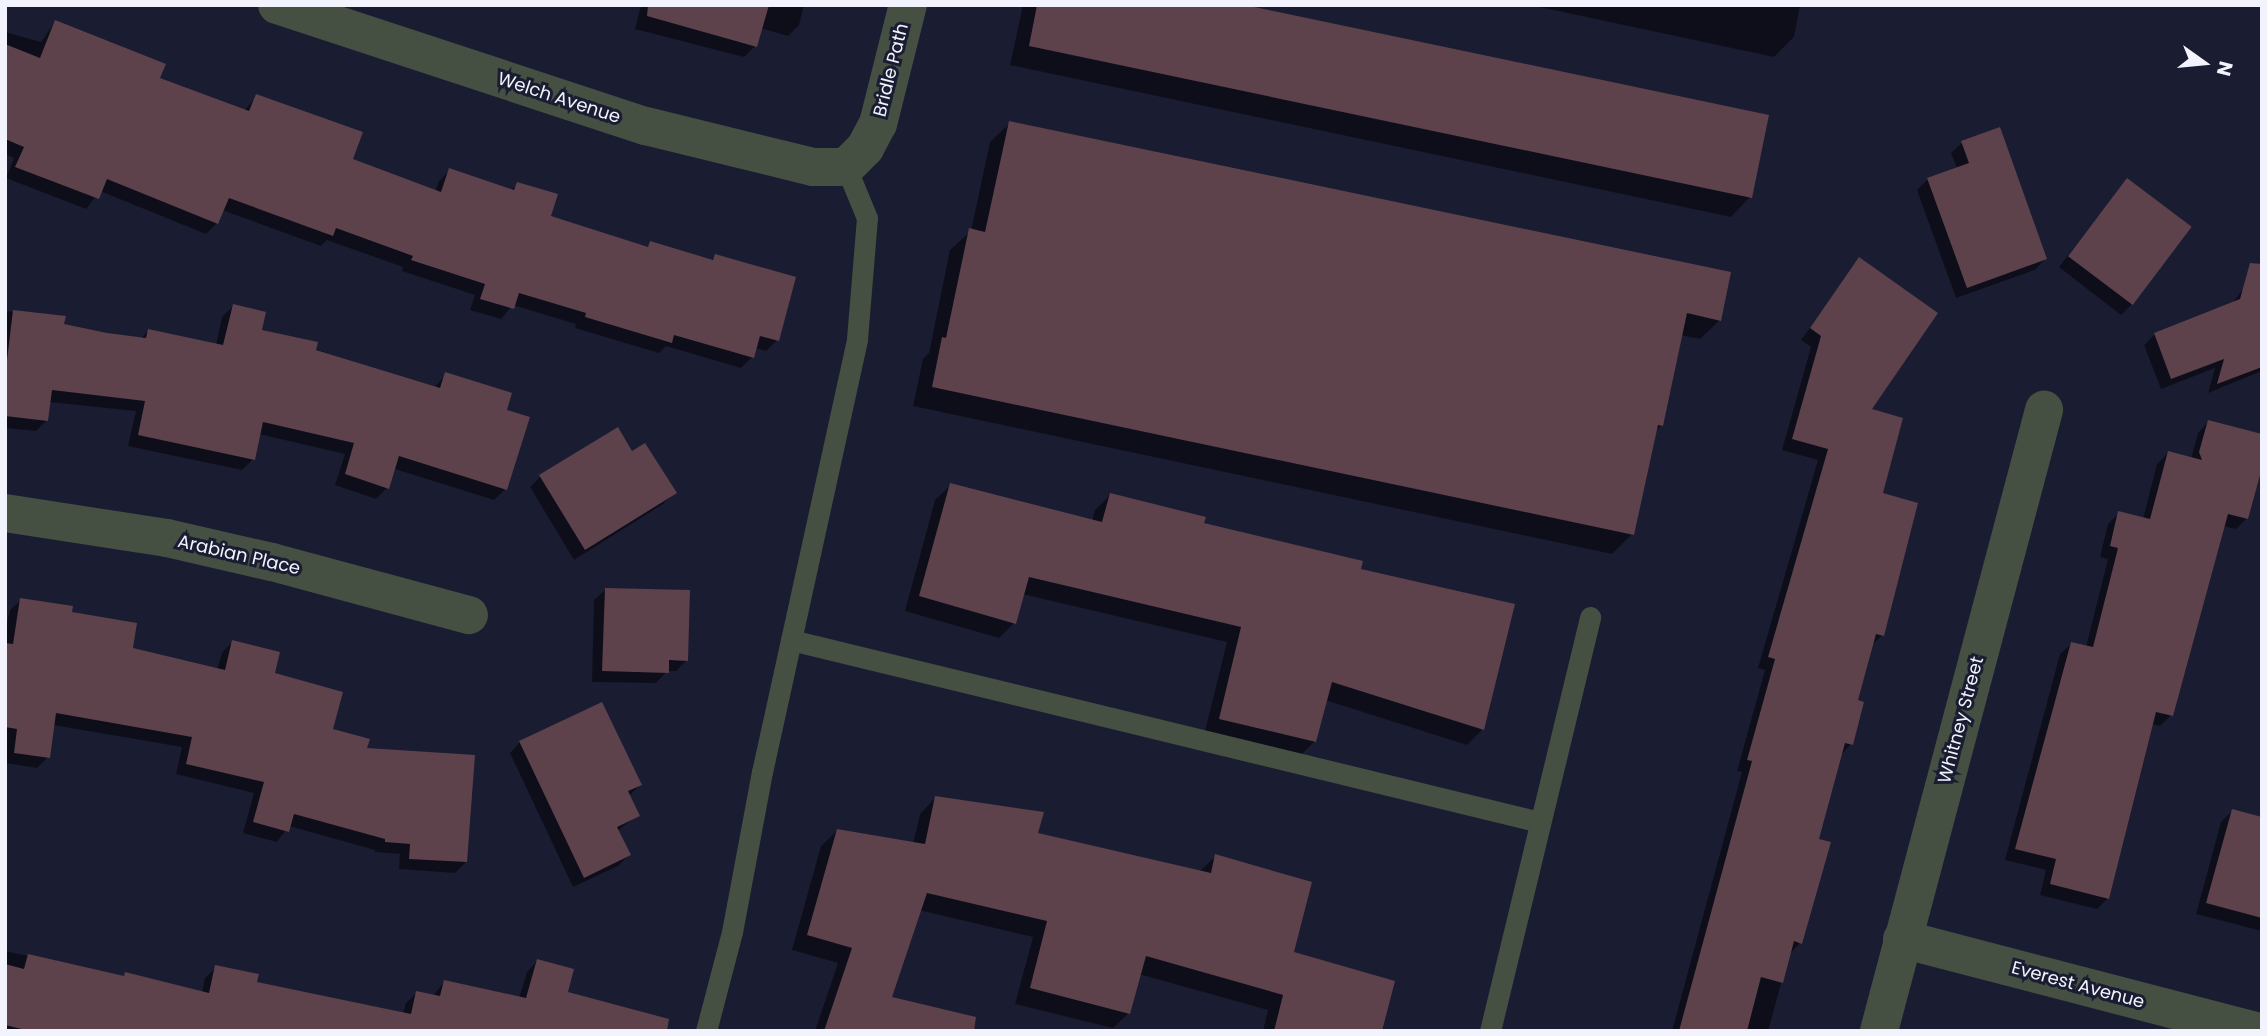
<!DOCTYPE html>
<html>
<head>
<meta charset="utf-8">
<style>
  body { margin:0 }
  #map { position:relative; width:2267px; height:1036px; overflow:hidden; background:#1a1c32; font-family:Poppins,sans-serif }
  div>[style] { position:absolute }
  .shadow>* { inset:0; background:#0007 }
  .building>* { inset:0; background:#5d414b; transform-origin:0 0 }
  .lane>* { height:21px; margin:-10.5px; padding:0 10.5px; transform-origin:10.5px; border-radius:10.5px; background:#455043 }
  .street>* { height:38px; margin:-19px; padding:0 19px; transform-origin:19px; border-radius:19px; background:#455043 }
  span { translate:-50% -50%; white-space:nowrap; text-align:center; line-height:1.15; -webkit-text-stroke:6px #1a1c32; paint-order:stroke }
  .street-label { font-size:18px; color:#f2f3fd }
  .frame { position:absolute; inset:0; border:7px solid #f2f3fd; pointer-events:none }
  .north { position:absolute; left:2169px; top:28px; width:70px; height:70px; -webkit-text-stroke:5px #1a1c32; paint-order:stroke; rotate:105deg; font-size:19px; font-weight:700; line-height:28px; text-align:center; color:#f2f3fd }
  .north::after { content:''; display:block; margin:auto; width:24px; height:32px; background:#f2f3fd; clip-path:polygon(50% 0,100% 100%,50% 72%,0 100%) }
</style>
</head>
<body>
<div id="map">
  <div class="shadow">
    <i style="clip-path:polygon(641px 5px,804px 5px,799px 25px,788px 36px,760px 28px,755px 46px,744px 57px,635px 29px)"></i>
    <i style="clip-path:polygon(1023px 5px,1237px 5px,1750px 197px,1731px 217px,1010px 65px)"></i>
    <i style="clip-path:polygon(1530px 5px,1800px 5px,1794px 37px,1774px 57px)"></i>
    <i style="clip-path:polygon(55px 22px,158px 79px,244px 111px,257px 96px,351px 160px,435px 192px,439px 181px,450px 170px,510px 191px,518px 184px,548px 217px,646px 248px,651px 243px,711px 261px,715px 256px,777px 340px,766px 351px,755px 348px,752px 357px,741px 368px,666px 346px,659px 353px,575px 328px,576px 324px,513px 305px,501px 319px,470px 310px,475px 295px,402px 271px,403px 267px,327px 240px,321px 246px,222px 210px,217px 223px,206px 234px,100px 191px,86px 209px,6px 178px,14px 158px,5px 154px,5px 32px,41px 42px)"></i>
    <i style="clip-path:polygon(1010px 123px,1720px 320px,1700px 339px,1680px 335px,1662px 425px,1654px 433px,1632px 534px,1612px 554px,913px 406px,923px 359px,929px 353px,950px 250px,971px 231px,990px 142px)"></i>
    <i style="clip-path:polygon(1962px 143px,2045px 259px,2035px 270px,1956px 298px,1917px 190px,1928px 179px,1957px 168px,1951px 153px)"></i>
    <i style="clip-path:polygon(2127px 180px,2132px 304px,2121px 315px,2059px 267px)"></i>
    <i style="clip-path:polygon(1860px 260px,1869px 411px,1881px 495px,1882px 635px,1871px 646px,1855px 702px,1851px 744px,1840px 756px,1817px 840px,1800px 943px,1789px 955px,1768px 1031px,1672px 1031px,1742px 772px,1737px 771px,1765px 670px,1758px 668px,1818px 460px,1782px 450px,1811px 347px,1801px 340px)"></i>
    <i style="clip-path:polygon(2243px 289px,2262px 338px,2262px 371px,2208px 393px,2215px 368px,2161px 389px,2144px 345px,2155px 334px,2232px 304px)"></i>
    <i style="clip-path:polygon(233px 306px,260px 331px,434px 388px,446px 374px,505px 411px,505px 489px,494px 500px,395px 469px,387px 488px,376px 499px,335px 485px,345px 454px,259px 434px,253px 459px,242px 470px,128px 446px,136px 411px,49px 402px,47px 420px,36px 431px,5px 428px,5px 311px,64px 318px,63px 326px,140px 339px,148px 331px,216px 345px,222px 317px)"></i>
    <i style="clip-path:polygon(2208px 422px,2247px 518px,2236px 529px,2223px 526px,2171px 715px,2160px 726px,2151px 724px,2108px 898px,2097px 909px,2040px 895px,2046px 870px,2005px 860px,2060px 654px,2071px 644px,2086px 647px,2108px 559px,2100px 557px,2108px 524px,2119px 513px,2143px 519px,2157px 464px,2168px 453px,2191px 459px,2198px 433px)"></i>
    <i style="clip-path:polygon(631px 453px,674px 493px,663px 504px,574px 560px,530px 487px,540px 477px)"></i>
    <i style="clip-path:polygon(951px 485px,1092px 521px,1095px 510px,1110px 495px,1359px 571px,1483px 729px,1467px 745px,1325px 700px,1315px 741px,1299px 757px,1204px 735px,1227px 642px,1022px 594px,1014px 623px,999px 638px,905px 611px,935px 500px)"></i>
    <i style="clip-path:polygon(605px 590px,687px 660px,676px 671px,667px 671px,656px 683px,592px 682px,594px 600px)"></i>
    <i style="clip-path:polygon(21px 600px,70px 613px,131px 649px,217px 670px,222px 653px,232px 642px,273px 674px,331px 730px,365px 750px,466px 862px,455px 873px,399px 869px,400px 854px,375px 852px,375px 850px,289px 826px,277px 842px,243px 833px,254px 793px,176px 774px,182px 747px,53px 725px,48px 757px,37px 768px,5px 763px,5px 632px,10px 610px)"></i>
    <i style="clip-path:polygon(520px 742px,640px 785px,629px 796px,638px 815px,617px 831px,629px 855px,618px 866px,573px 887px,510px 753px)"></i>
    <i style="clip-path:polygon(935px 798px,1036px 835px,1199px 872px,1216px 856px,1292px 953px,1380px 1031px,1263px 1031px,1268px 1010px,1139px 974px,1129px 1013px,1113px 1028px,1015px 1004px,1033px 937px,919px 910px,890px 998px,934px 1031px,815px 1031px,838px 963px,792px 950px,821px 846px,837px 831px,913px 844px,920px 814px)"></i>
    <i style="clip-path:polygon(2232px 811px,2262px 819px,2262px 931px,2196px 914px,2221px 822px)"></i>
    <i style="clip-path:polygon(5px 951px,202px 993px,205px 978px,216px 967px,255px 983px,403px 1014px,406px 1003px,417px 992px,433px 996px,444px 982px,519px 998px,527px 972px,537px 961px,566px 993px,608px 1031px,5px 1031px)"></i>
  </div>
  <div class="building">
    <i style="clip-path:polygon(648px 5px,769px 5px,757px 47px,647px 16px)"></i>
    <i style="clip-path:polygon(1037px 5px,1245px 5px,1769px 115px,1752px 198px,1029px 46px)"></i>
    <i style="clip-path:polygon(55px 20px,166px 64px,160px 78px,249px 111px,256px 94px,363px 132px,353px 159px,441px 192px,449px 168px,514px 190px,517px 182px,558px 194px,551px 216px,648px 247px,650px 241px,713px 260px,715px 254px,796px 277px,779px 341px,760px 336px,754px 358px,674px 335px,672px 343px,585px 317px,586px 313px,519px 293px,514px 309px,480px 299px,485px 284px,411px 260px,413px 256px,336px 228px,333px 236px,229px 198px,218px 224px,107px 179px,99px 199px,15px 167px,24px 147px,5px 139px,5px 44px,40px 58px)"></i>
    <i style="clip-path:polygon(1009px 121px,1731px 272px,1721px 321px,1687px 313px,1663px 426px,1658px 425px,1634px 535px,932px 387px,942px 337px,946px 338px,969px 228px,985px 232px)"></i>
    <i style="clip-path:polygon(2000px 127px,2047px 259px,1967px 288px,1927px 178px,1969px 163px,1961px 141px)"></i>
    <i style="left:2127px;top:178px;width:81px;height:98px;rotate:37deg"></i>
    <i style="clip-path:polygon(1859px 257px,1938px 313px,1872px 409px,1903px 418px,1883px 493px,1918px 503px,1884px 636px,1876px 634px,1858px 700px,1864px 702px,1853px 745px,1845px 743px,1819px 839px,1831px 842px,1802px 944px,1794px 941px,1783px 983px,1761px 977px,1747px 1031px,1679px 1031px,1752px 761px,1747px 760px,1775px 659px,1768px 657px,1828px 449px,1792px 439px,1821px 336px,1810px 328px)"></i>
    <i style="clip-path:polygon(2250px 263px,2262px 264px,2262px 367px,2217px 384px,2224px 359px,2171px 379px,2154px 333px,2240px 299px)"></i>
    <i style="clip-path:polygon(233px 304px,266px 312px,262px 330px,318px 342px,316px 350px,440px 388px,445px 372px,512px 393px,507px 410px,530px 417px,507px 490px,399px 456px,389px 489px,345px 474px,354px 443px,263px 422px,255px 460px,138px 435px,145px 401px,52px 390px,48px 421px,5px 416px,5px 377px,13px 310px,66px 316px,64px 324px,107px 333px,146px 338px,148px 329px,223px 345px)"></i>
    <i style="clip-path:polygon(2208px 420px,2262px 434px,2262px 468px,2248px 519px,2228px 514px,2173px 716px,2156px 712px,2109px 899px,2050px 884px,2056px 859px,2015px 849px,2071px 642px,2093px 647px,2118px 548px,2110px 546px,2118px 511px,2150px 519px,2168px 451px,2202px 460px,2199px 452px)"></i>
    <i style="clip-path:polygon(618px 427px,632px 451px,645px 443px,677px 493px,585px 550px,539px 475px)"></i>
    <i style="clip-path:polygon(950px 483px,1102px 522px,1110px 493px,1206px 517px,1204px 523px,1363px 561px,1361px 569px,1515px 604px,1484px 730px,1332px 682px,1316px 742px,1219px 719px,1241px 627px,1029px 577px,1016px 624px,919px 596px)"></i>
    <i style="clip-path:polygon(605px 588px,690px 590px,688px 661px,669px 660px,669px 673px,602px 671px)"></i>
    <i style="clip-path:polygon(20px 598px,73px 606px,72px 612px,137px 623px,133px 648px,225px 670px,232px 640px,280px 652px,275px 673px,343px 692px,333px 729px,370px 739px,367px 748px,475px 755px,467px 862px,409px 859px,410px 844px,385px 842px,385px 839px,294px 814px,289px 832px,253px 822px,264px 782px,186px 764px,192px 737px,56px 713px,50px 758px,14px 753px,17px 729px,5px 727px,5px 643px,13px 644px)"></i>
    <i style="clip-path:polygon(602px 702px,642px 785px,628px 791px,640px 816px,617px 827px,631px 855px,584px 878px,519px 741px)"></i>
    <i style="clip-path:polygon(935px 796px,1044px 812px,1038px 833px,1211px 873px,1215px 854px,1312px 882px,1294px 952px,1395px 981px,1382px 1031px,1274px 1031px,1283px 995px,1146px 956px,1130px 1014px,1030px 988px,1047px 921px,927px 893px,892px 997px,976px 1017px,974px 1031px,824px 1031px,852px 948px,807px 935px,837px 829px,925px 844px)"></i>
    <i style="clip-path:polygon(2232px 809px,2262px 817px,2262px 918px,2206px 903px)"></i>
    <i style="clip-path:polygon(28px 954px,124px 976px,125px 972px,209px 993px,215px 965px,259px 974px,257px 982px,411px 1014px,416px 991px,440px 996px,444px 980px,526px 998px,537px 959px,574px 969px,568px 992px,669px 1019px,667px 1031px,30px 1031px,5px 1025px,5px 964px,24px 969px)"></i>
  </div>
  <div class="lane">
    <i style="left:791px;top:640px;width:771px;rotate:13.66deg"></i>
    <i style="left:706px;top:1031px;width:102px;rotate:-75.3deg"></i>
    <i style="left:732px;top:932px;width:163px;rotate:-79.4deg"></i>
    <i style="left:762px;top:772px;width:443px;rotate:-77.6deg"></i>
    <i style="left:857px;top:339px;width:121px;rotate:-85.3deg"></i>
    <i style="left:867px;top:218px;width:55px;rotate:-112.4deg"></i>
    <i style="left:1490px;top:1031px;width:426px;rotate:-76.4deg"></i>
  </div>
  <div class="street">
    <i style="left:277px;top:5px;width:388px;rotate:18.2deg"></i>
    <i style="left:646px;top:126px;width:172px;rotate:13.8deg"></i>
    <i style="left:813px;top:167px;width:33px"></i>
    <i style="left:846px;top:167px;width:27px;rotate:-45deg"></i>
    <i style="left:865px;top:148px;width:27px;rotate:-62deg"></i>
    <i style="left:878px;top:124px;width:123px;rotate:-75.9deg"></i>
    <i style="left:5px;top:513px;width:164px;rotate:8.8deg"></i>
    <i style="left:167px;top:538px;width:108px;rotate:12.9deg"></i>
    <i style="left:272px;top:562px;width:204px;rotate:15.1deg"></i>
    <i style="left:1902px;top:939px;width:364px;rotate:14.6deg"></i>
    <i style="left:1879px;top:1031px;width:643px;rotate:-75.12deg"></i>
  </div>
  <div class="street-label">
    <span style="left:891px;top:70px;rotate:-76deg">Bridle Path</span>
    <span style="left:559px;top:98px;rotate:18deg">Welch Avenue</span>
    <span style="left:239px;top:555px;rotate:13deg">Arabian Place</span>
    <span style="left:1961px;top:720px;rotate:-75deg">Whitney Street</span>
    <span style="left:2078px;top:985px;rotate:15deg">Everest Avenue</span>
  </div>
  <div class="frame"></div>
  <div class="north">N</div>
</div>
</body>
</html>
